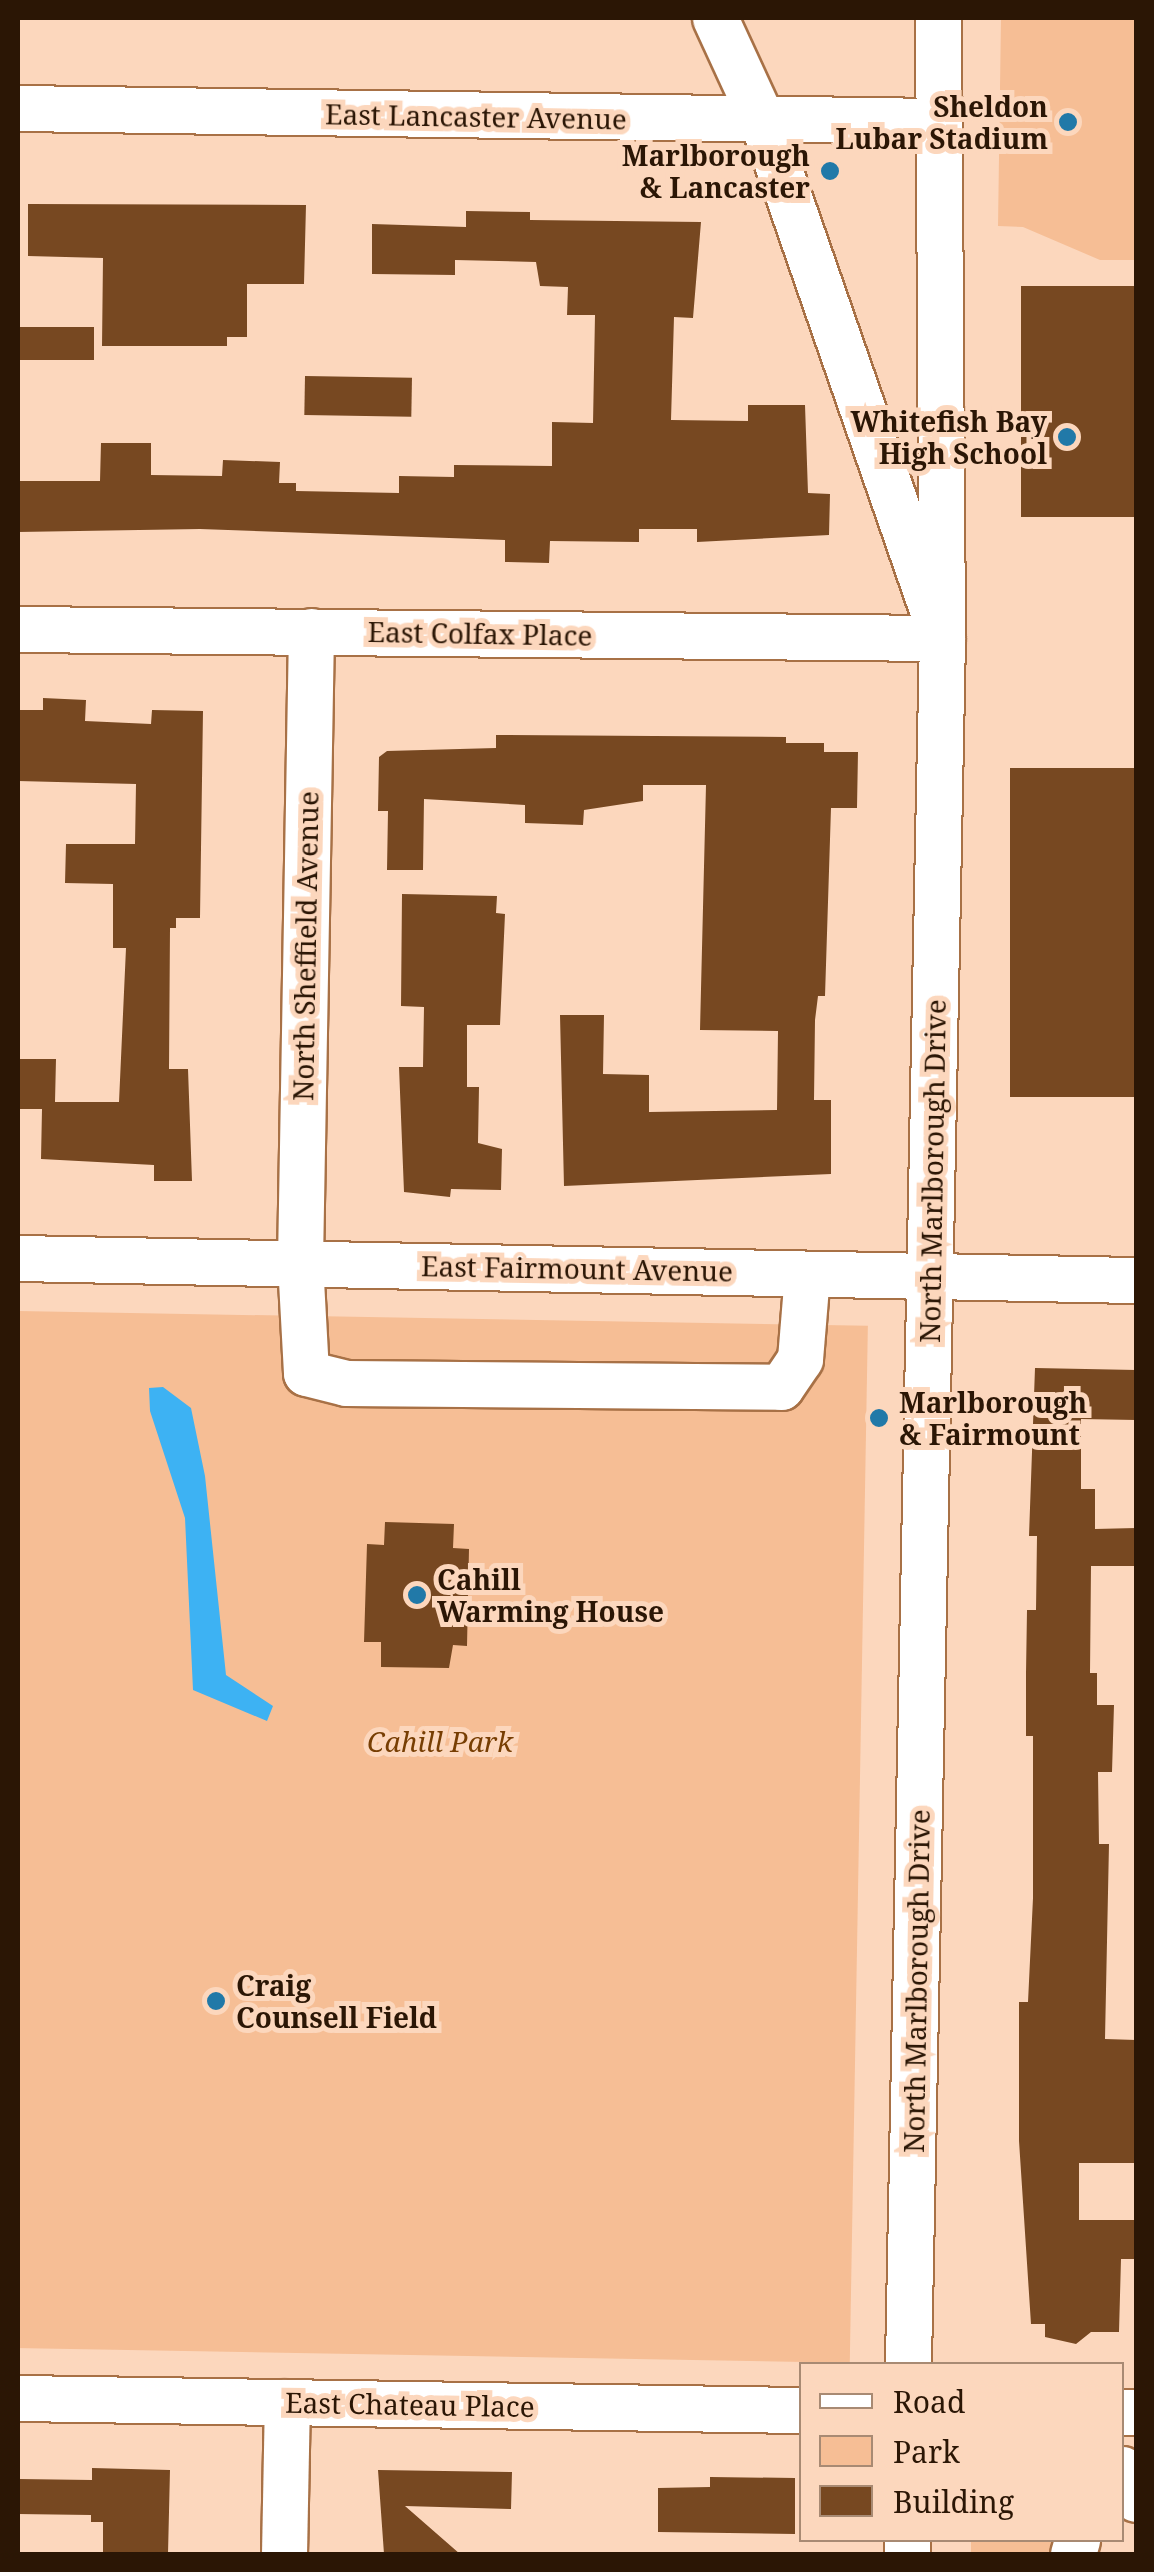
<!DOCTYPE html>
<html>
<head>
<meta charset="utf-8">
<style>
  body { margin:0 }
  #map { position:relative; width:1154px; height:2572px; overflow:hidden; background:#fcd7bd; font-family:"Noto Serif",serif }
  div>[style] { position:absolute }
  .green>* { inset:0; background:#f6be95; transform-origin:0 0 }
  .water>* { inset:0; background:#3db2f3 }
  .building>* { inset:0; background:#774821; transform-origin:0 0 }
  .roads { filter:drop-shadow(2px 0 #a87146) drop-shadow(-2px 0 #a87146) drop-shadow(0 2px #a87146) drop-shadow(0 -2px #a87146) }
  .minor>* { height:45px; margin:-22.5px; padding:0 22.5px; transform-origin:22.5px; border-radius:22.5px; background:#fff }
  .dots>* { width:28px; height:28px; translate:-50% -50%; box-sizing:border-box; border:5px solid #fcd7bd; border-radius:50% }
  span { translate:-50% -50%; white-space:nowrap; text-align:center; line-height:1.15; -webkit-text-stroke:10px #fcd7bd; paint-order:stroke }
  .poi-label { font-size:28px; color:#2b1605; font-weight:700 }
  .right { translate:-100% -50%; text-align:right }
  .left { translate:0 -50%; text-align:left }
  .street-label { font-size:28px; color:#2b1605 }
  .park-label { font-size:28px; color:#773e03; font-style:italic }
  .frame { position:absolute; inset:0; border:20px solid #2b1605; pointer-events:none }
  .legend { position:absolute; left:799px; top:2362px; width:325px; height:180px; box-sizing:border-box; background:#fcd7bd; border:2px solid #a88a73; margin:0; padding:12px 18px; list-style:none; font-size:30px; color:#2b1605 }
  .legend li { display:flex; align-items:center; gap:20px; height:50px }
  .legend b { width:50px; border:2px solid #a88a73 }
</style>
</head>
<body>
<div id="map">
  <div class="green">
    <i style="clip-path:polygon(1001px 18px,1136px 18px,1136px 260px,1100px 260px,1023px 227px,998px 226px)"></i>
    <i style="left:18px;top:1311px;width:850px;height:1037px;rotate:1deg"></i>
    <i style="left:971px;top:2540px;width:87px;height:14px"></i>
  </div>
  <div class="water">
    <i style="clip-path:polygon(163px 1387px,191px 1408px,205px 1476px,226px 1675px,273px 1706px,267px 1721px,193px 1690px,185px 1518px,150px 1411px,149px 1388px)"></i>
  </div>
  <div class="building">
    <i style="clip-path:polygon(28px 204px,306px 205px,304px 284px,247px 284px,247px 337px,227px 337px,227px 346px,102px 346px,103px 258px,28px 256px)"></i>
    <i style="clip-path:polygon(466px 211px,530px 212px,530px 220px,701px 222px,693px 318px,674px 317px,671px 420px,748px 421px,748px 405px,805px 405px,808px 493px,830px 494px,829px 535px,697px 542px,697px 529px,639px 529px,639px 542px,550px 541px,549px 563px,505px 562px,505px 540px,200px 529px,18px 532px,18px 481px,100px 481px,101px 443px,151px 443px,151px 475px,222px 476px,223px 460px,280px 462px,279px 483px,296px 483px,296px 491px,399px 493px,399px 476px,454px 477px,454px 465px,552px 466px,552px 422px,593px 423px,595px 315px,567px 315px,568px 287px,540px 286px,536px 262px,455px 260px,455px 275px,372px 274px,372px 224px,466px 227px)"></i>
    <i style="left:1021px;top:286px;width:115px;height:231px"></i>
    <i style="left:18px;top:327px;width:76px;height:33px"></i>
    <i style="left:305px;top:376px;width:107px;height:39px;rotate:1deg"></i>
    <i style="clip-path:polygon(43px 698px,86px 700px,85px 721px,151px 724px,152px 710px,203px 711px,200px 918px,176px 918px,176px 928px,170px 928px,169px 1069px,188px 1069px,192px 1181px,154px 1181px,154px 1165px,41px 1159px,42px 1109px,18px 1109px,18px 1059px,56px 1059px,55px 1102px,119px 1102px,126px 948px,113px 948px,113px 884px,65px 883px,66px 844px,135px 844px,136px 784px,18px 781px,18px 710px,43px 710px)"></i>
    <i style="clip-path:polygon(496px 735px,786px 737px,786px 743px,824px 743px,824px 752px,858px 752px,857px 808px,831px 808px,825px 996px,818px 996px,815px 1020px,814px 1100px,831px 1100px,831px 1174px,564px 1186px,560px 1015px,604px 1015px,603px 1074px,649px 1075px,649px 1112px,777px 1110px,778px 1031px,700px 1030px,706px 785px,643px 785px,643px 801px,584px 810px,583px 825px,525px 823px,525px 805px,424px 799px,423px 870px,387px 870px,388px 811px,378px 811px,379px 757px,387px 751px,496px 748px)"></i>
    <i style="left:1010px;top:768px;width:126px;height:329px"></i>
    <i style="clip-path:polygon(402px 894px,497px 896px,496px 913px,505px 914px,500px 1025px,467px 1025px,467px 1087px,479px 1087px,478px 1143px,502px 1149px,501px 1190px,451px 1189px,450px 1197px,404px 1192px,399px 1067px,423px 1067px,424px 1007px,401px 1006px)"></i>
    <i style="clip-path:polygon(1035px 1368px,1136px 1370px,1136px 1420px,1081px 1419px,1081px 1489px,1095px 1489px,1095px 1529px,1136px 1528px,1136px 1566px,1091px 1566px,1090px 1673px,1097px 1673px,1097px 1705px,1114px 1705px,1112px 1772px,1098px 1772px,1099px 1844px,1109px 1844px,1105px 2039px,1136px 2040px,1136px 2163px,1079px 2163px,1079px 2220px,1136px 2220px,1136px 2259px,1121px 2259px,1119px 2332px,1091px 2332px,1076px 2344px,1045px 2337px,1045px 2324px,1031px 2324px,1019px 2141px,1019px 2002px,1028px 2002px,1033px 1898px,1033px 1736px,1026px 1736px,1026px 1673px,1027px 1610px,1036px 1610px,1037px 1536px,1029px 1536px)"></i>
    <i style="clip-path:polygon(385px 1522px,454px 1524px,453px 1548px,469px 1549px,467px 1646px,453px 1645px,449px 1668px,381px 1667px,381px 1642px,364px 1642px,367px 1544px,384px 1545px)"></i>
    <i style="clip-path:polygon(92px 2468px,170px 2470px,168px 2554px,103px 2554px,103px 2522px,91px 2522px,91px 2515px,18px 2514px,18px 2479px,92px 2480px)"></i>
    <i style="clip-path:polygon(378px 2470px,512px 2472px,511px 2509px,405px 2506px,460px 2554px,384px 2554px)"></i>
    <i style="clip-path:polygon(710px 2477px,795px 2478px,795px 2534px,658px 2532px,658px 2488px,710px 2487px)"></i>
  </div>
  <div class="roads">
    <div class="minor">
      <i style="left:715px;top:18px;width:112px;rotate:65.3deg"></i>
      <i style="left:762px;top:120px;width:548px;rotate:70.84deg"></i>
      <i style="left:942px;top:638px;width:1726px;rotate:91.13deg"></i>
      <i style="left:18px;top:108px;width:917px;rotate:0.81deg"></i>
      <i style="left:18px;top:629px;width:924px;rotate:0.56deg"></i>
      <i style="left:942px;top:638px;width:620px;rotate:-90.37deg"></i>
      <i style="left:311px;top:631px;width:631px;rotate:91deg"></i>
      <i style="left:300px;top:1262px;width:111px;rotate:86.9deg"></i>
      <i style="left:306px;top:1373px;width:41px;rotate:14deg"></i>
      <i style="left:346px;top:1383px;width:435px;rotate:0.5deg"></i>
      <i style="left:781px;top:1387px;width:34px;rotate:-56deg"></i>
      <i style="left:800px;top:1359px;width:85px;rotate:-85.3deg"></i>
      <i style="left:18px;top:1258px;width:1118px;rotate:1.13deg"></i>
      <i style="left:18px;top:2398px;width:784px;rotate:0.88deg"></i>
      <i style="left:1122px;top:2412px;width:14px"></i>
      <i style="left:1122px;top:2469px;width:33px;rotate:65deg"></i>
      <i style="left:284px;top:2554px;width:152px;rotate:-88.9deg"></i>
      <i style="left:907px;top:2554px;width:14px;rotate:-90deg"></i>
      <i style="left:1073px;top:2554px;width:15px;rotate:-74deg"></i>
    </div>
  </div>
  <div class="dots">
    <i style="left:1068px;top:122px;background:#2179a8"></i>
    <i style="left:830px;top:171px;background:#2179a8"></i>
    <i style="left:1067px;top:437px;background:#2179a8"></i>
    <i style="left:879px;top:1418px;background:#2179a8"></i>
    <i style="left:417px;top:1595px;background:#2179a8"></i>
    <i style="left:216px;top:2001px;background:#2179a8"></i>
  </div>
  <div class="poi-label">
    <span class="right" style="left:1048px;top:122px">Sheldon<br>Lubar Stadium</span>
    <span class="right" style="left:810px;top:171px">Marlborough<br>&amp; Lancaster</span>
    <span class="right" style="left:1047px;top:437px">Whitefish Bay<br>High School</span>
    <span class="left" style="left:899px;top:1418px">Marlborough<br>&amp; Fairmount</span>
    <span class="left" style="left:437px;top:1595px">Cahill<br>Warming House</span>
    <span class="left" style="left:236px;top:2001px">Craig<br>Counsell Field</span>
  </div>
  <div class="street-label">
    <span style="left:476px;top:116px;rotate:1deg">East Lancaster Avenue</span>
    <span style="left:480px;top:633px;rotate:1deg">East Colfax Place</span>
    <span style="left:305px;top:946px;rotate:-89deg">North Sheffield Avenue</span>
    <span style="left:932px;top:1171px;rotate:-89deg">North Marlborough Drive</span>
    <span style="left:577px;top:1268px;rotate:1deg">East Fairmount Avenue</span>
    <span style="left:916px;top:1981px;rotate:-89deg">North Marlborough Drive</span>
    <span style="left:410px;top:2404px;rotate:1deg">East Chateau Place</span>
  </div>
  <div class="park-label">
    <span style="left:440px;top:1741px">Cahill Park</span>
  </div>
  <div class="frame"></div>
  <ul class="legend">
  <li><b style="height:12px;background:#fff"></b>Road</li>
  <li><b style="height:28px;background:#f6be95"></b>Park</li>
  <li><b style="height:28px;background:#774821"></b>Building</li>
  </ul>
</div>
</body>
</html>
